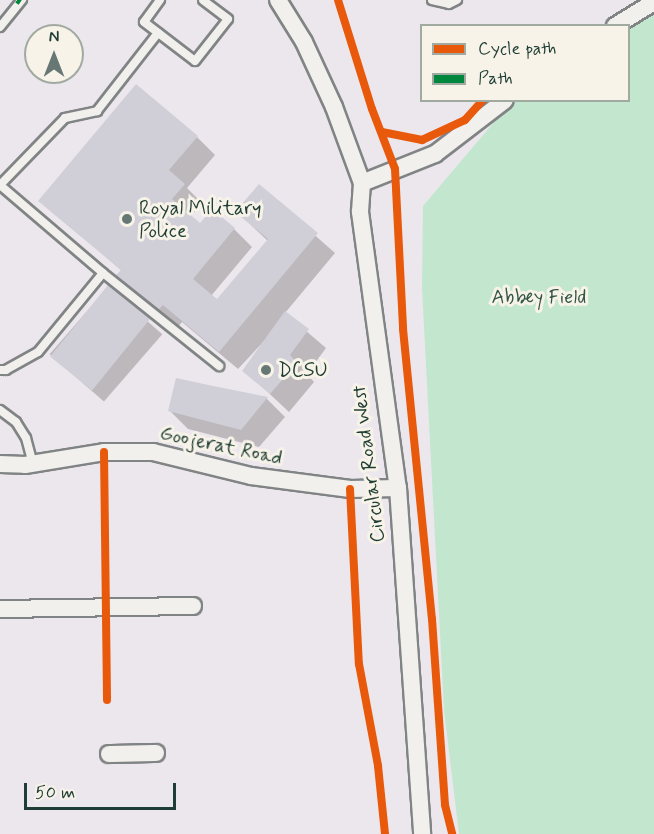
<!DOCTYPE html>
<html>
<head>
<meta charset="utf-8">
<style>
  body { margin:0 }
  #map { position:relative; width:654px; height:834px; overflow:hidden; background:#ece7ec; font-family:Mynerve,sans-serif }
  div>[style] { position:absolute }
  .green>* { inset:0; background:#c2e7ce }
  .shadow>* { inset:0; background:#0003; transform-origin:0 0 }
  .building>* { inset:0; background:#d0cfd8; transform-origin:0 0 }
  .roads { filter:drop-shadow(2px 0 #818485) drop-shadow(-2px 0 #818485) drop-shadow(0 2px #818485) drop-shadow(0 -2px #818485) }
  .service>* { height:8px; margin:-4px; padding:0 4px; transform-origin:4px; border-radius:4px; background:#f1f0ed }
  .minor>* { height:16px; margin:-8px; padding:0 8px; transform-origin:8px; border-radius:8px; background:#f1f0ed }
  .quiet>* { height:6px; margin-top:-3px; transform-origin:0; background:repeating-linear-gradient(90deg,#00873e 0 12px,transparent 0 18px) }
  .cycleway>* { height:8px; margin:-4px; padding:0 4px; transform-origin:4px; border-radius:4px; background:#e8590c }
  .dots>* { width:16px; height:16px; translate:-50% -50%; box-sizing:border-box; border:3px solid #f7f3e8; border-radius:50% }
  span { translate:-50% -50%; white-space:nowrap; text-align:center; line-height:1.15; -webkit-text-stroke:6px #f7f3e8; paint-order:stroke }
  .poi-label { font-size:20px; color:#1f3d34 }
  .left { translate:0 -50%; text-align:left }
  .park-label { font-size:20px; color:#325647 }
  .street-label { font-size:20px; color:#1f3d34 }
  .legend { position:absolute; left:420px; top:24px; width:210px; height:78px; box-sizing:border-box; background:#f7f3e8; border:2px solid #a1aaa0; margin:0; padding:8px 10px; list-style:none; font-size:18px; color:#1f3d34 }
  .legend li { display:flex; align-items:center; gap:12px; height:30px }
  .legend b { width:30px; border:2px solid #a1aaa0 }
  .north { position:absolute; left:24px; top:24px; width:60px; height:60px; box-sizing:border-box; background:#f7f3e8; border:2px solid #a1aaa0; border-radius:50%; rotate:0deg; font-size:16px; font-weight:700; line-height:24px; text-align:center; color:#1f3d34 }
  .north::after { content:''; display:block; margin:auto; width:21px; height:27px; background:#677874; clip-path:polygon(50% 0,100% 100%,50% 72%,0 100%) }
  .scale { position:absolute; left:24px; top:783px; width:152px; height:27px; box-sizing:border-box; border:3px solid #1f3d34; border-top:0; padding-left:8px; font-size:18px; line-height:21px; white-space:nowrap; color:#1f3d34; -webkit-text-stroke:4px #f7f3e8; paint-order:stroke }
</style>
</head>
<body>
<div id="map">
  <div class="green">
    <i style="clip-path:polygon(654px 0,654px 834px,459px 834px,444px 710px,422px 288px,423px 206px,512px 101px,628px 100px,628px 26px)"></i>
  </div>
  <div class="shadow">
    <i style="clip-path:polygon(197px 137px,215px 155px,187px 188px,202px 203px,190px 217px,201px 225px,234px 229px,252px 247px,211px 296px,217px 301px,268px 241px,237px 212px,259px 186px,335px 253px,285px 313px,326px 348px,307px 374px,314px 382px,289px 412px,244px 370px,266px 339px,238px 369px,182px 322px,178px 327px,136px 294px,118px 275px,122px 271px,40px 200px)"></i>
    <i style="left:108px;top:287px;width:72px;height:89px;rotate:41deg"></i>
    <i style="clip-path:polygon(178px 380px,267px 399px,285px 417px,259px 447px,188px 429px,170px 411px)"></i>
  </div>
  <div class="building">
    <i style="clip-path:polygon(136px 84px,198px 136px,169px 170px,185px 184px,172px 199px,200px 223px,212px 209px,235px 228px,193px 279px,217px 299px,268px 239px,235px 212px,259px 184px,318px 233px,219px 352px,163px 305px,159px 309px,116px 275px,121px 270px,38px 201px)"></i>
    <i style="left:108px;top:285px;width:54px;height:92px;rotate:39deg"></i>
    <i style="clip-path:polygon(285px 311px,309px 329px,290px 355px,297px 363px,270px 394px,242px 371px)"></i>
    <i style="clip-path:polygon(176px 378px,218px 387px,268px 397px,241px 430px,168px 411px)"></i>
  </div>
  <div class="roads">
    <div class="service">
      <i style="left:160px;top:0;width:27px;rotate:126deg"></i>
      <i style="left:144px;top:22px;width:64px;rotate:37.4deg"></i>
      <i style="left:195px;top:61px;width:53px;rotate:-51.8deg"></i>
      <i style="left:228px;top:19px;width:31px;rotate:-143deg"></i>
      <i style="left:432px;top:0;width:17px;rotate:13deg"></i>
      <i style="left:449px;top:4px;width:9px;rotate:-27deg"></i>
      <i style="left:0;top:27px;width:35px;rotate:-51deg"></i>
      <i style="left:0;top:185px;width:135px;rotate:40.5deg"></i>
      <i style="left:103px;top:273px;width:102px;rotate:129.4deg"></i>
      <i style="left:38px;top:352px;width:37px;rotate:151deg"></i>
      <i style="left:6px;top:370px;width:6px;rotate:180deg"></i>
      <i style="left:0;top:185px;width:93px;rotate:-45.9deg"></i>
      <i style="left:65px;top:118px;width:33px;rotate:-12deg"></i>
      <i style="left:97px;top:111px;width:99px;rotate:-52deg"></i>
      <i style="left:103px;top:273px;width:149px;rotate:38.7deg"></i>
      <i style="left:0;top:410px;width:20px;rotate:37deg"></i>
      <i style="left:16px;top:422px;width:19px;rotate:58deg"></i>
      <i style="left:26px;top:438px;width:27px;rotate:75deg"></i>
    </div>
    <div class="minor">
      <i style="left:278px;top:0;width:49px;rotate:58.2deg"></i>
      <i style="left:304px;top:42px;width:72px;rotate:65.2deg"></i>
      <i style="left:334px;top:107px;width:81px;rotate:69.8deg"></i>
      <i style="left:362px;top:183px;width:29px;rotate:94deg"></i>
      <i style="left:360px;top:212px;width:279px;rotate:82.2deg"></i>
      <i style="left:398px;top:488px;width:347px;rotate:86deg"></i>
      <i style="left:615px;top:26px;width:46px;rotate:-31.6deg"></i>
      <i style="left:362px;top:183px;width:79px;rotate:-21.7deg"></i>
      <i style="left:435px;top:154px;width:88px;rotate:-37.6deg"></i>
      <i style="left:0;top:464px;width:25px;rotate:2deg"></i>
      <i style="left:25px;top:465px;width:80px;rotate:-9.3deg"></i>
      <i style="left:104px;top:452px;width:49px"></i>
      <i style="left:153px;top:452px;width:101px;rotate:13.8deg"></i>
      <i style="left:251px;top:476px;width:100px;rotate:7.5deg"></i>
      <i style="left:350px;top:489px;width:48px;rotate:-1.2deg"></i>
      <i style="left:0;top:609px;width:193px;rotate:-0.9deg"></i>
      <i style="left:109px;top:754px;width:47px;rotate:-1.2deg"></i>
    </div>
  </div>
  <div class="quiet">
    <i style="left:17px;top:0;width:4px;rotate:34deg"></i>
  </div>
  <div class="cycleway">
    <i style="left:338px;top:0;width:114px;rotate:72.7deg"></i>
    <i style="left:372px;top:109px;width:64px;rotate:69deg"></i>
    <i style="left:395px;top:169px;width:160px;rotate:87.1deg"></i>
    <i style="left:403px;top:329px;width:291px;rotate:84.3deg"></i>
    <i style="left:432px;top:619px;width:186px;rotate:86deg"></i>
    <i style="left:445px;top:805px;width:30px;rotate:76deg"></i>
    <i style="left:382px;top:132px;width:41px;rotate:11.3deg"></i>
    <i style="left:422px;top:140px;width:47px;rotate:-24.9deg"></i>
    <i style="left:465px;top:120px;width:27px;rotate:-48deg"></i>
    <i style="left:104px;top:452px;width:248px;rotate:89.3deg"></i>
    <i style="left:350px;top:489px;width:175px;rotate:87.1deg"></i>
    <i style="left:359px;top:664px;width:104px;rotate:79.4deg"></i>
    <i style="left:378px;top:766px;width:68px;rotate:84.1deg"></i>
  </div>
  <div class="dots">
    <i style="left:127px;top:219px;background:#677874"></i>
    <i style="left:266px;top:370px;background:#677874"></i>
  </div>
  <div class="poi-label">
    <span class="left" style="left:139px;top:220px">Royal Military<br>Police</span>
    <span class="left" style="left:278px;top:370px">DCSU</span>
  </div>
  <div class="park-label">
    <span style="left:539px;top:297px">Abbey Field</span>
  </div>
  <div class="street-label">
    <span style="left:221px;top:446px;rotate:12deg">Goojerat Road</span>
    <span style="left:369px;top:464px;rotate:-97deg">Circular Road West</span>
  </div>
  <ul class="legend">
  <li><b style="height:8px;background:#e8590c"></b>Cycle path</li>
  <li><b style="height:8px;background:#00873e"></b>Path</li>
  </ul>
  <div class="north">N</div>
  <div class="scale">50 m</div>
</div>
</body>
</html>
